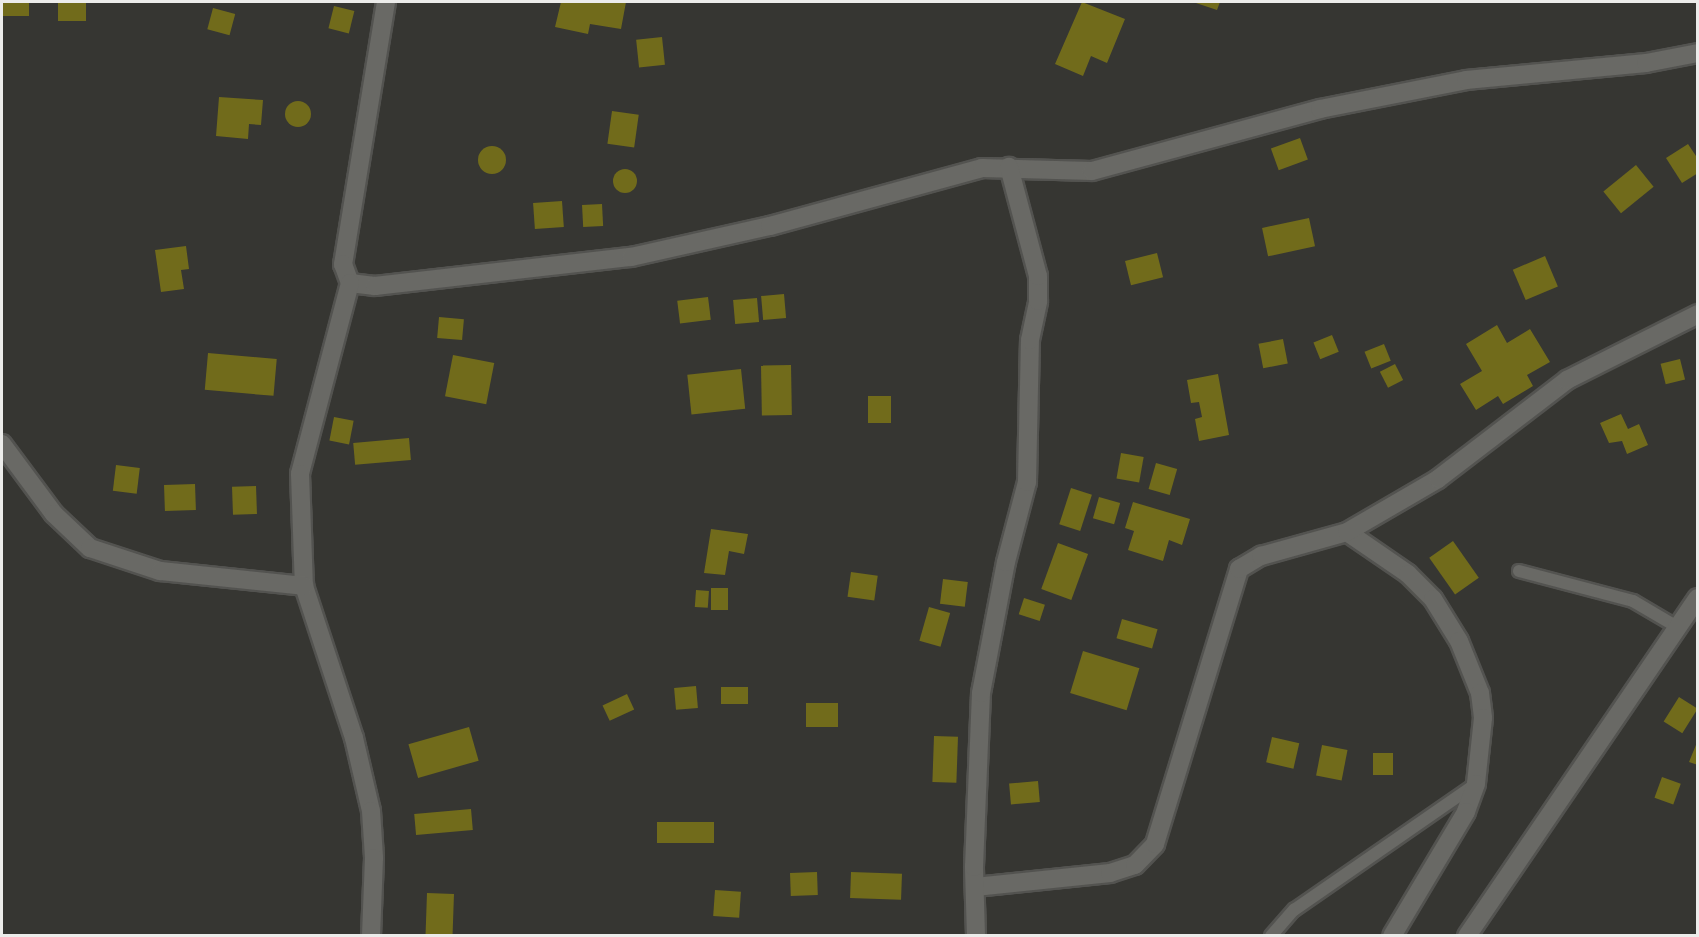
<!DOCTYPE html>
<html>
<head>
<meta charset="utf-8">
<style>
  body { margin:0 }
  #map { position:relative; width:1699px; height:937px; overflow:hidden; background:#363632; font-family:"Work Sans",sans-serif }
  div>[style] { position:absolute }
  .building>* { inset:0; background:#716b1b; transform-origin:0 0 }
  .round { border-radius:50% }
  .roads { filter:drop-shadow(2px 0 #535350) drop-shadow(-2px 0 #535350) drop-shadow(0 2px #535350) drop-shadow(0 -2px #535350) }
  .lane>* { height:12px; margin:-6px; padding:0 6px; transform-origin:6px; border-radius:6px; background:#696965 }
  .street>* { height:18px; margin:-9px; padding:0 9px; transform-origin:9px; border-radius:9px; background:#696965 }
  span { translate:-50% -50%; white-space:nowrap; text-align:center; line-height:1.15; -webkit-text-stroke:4.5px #363632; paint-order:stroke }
  .frame { position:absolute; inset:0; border:3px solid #ececea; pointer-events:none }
</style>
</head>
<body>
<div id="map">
  <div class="building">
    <i style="left:3px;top:2px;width:26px;height:14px"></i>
    <i style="left:58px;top:2px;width:28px;height:19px"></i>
    <i style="clip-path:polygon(561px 2px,626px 2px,621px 29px,590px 24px,588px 34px,555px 27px)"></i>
    <i style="clip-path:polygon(1082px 2px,1125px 19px,1107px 63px,1091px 56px,1083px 76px,1055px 64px)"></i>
    <i style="clip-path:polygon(1193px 2px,1220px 2px,1217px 10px)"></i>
    <i style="left:334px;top:6px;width:21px;height:23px;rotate:14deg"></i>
    <i style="left:213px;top:8px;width:23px;height:22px;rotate:15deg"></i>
    <i style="left:662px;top:37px;width:28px;height:26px;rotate:84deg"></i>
    <i style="clip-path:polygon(219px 97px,263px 100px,261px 125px,249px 124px,248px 139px,216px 136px)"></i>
    <i class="round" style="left:285px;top:101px;width:26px;height:26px"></i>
    <i style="left:612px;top:111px;width:27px;height:33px;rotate:8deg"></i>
    <i style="left:1300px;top:138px;width:23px;height:31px;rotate:70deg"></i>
    <i style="clip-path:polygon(1688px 144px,1698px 159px,1698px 173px,1682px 183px,1666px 158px)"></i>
    <i class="round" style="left:478px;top:146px;width:28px;height:28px"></i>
    <i style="left:1636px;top:165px;width:28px;height:42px;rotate:51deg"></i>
    <i class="round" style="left:613px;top:169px;width:24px;height:24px"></i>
    <i style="left:562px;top:201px;width:26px;height:29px;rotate:86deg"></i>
    <i style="left:602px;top:204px;width:22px;height:20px;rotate:87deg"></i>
    <i style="left:1309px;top:218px;width:29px;height:48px;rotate:78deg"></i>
    <i style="clip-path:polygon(186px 246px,189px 269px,181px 270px,184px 289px,161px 292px,155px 250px)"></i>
    <i style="left:1157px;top:253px;width:25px;height:33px;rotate:76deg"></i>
    <i style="left:1545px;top:256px;width:33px;height:35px;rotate:67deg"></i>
    <i style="left:784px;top:294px;width:24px;height:23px;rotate:85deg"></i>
    <i style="left:708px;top:297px;width:23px;height:31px;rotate:83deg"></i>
    <i style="left:757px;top:298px;width:24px;height:24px;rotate:85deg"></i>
    <i style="left:439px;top:317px;width:25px;height:21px;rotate:5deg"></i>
    <i style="clip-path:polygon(1497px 325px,1507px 343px,1530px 329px,1550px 362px,1527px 375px,1533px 386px,1503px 404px,1498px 396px,1476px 410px,1460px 384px,1482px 371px,1466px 344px)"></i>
    <i style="left:1332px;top:335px;width:18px;height:20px;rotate:68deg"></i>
    <i style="left:1283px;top:339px;width:25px;height:25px;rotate:79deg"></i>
    <i style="left:1384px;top:344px;width:18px;height:21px;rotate:68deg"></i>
    <i style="left:208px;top:353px;width:69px;height:37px;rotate:5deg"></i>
    <i style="left:453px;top:355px;width:42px;height:42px;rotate:11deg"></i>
    <i style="left:1680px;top:359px;width:21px;height:20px;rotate:76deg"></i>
    <i style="left:1395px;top:364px;width:18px;height:17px;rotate:63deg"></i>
    <i style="left:791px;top:365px;width:50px;height:30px;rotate:89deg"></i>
    <i style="left:741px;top:369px;width:40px;height:54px;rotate:84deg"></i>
    <i style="clip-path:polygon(1218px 374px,1229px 435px,1199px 441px,1195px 419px,1202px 417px,1199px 402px,1191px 403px,1187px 380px)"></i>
    <i style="left:868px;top:396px;width:23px;height:27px"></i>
    <i style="clip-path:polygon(1621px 414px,1628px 429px,1639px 424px,1648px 445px,1627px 454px,1622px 441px,1609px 443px,1600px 423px)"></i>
    <i style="left:334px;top:417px;width:20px;height:24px;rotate:11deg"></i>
    <i style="left:409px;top:438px;width:22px;height:56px;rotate:85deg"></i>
    <i style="left:1121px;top:453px;width:23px;height:26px;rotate:10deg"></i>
    <i style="left:1156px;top:463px;width:22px;height:27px;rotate:16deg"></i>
    <i style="left:116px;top:465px;width:24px;height:26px;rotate:7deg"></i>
    <i style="left:195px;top:484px;width:26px;height:31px;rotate:88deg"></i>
    <i style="left:256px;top:486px;width:28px;height:24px;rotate:88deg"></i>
    <i style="left:1071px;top:488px;width:22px;height:38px;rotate:18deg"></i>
    <i style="left:1099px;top:497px;width:22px;height:22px;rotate:16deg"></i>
    <i style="clip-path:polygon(1133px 502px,1190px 519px,1182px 545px,1169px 540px,1163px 561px,1128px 550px,1134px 531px,1125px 528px)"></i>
    <i style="clip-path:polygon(711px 529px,748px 534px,744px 554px,729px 551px,725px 575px,704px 573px)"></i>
    <i style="left:1453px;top:541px;width:45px;height:29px;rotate:55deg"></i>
    <i style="left:1058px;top:543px;width:32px;height:49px;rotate:20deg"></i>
    <i style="left:851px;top:572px;width:27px;height:25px;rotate:8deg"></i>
    <i style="left:943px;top:579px;width:25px;height:25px;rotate:7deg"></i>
    <i style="left:711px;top:588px;width:17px;height:22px"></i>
    <i style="left:696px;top:590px;width:13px;height:17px;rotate:4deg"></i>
    <i style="left:1024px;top:598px;width:22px;height:17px;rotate:18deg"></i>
    <i style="left:929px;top:607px;width:22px;height:35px;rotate:16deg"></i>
    <i style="left:1122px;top:619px;width:37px;height:20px;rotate:16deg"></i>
    <i style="left:1083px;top:651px;width:59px;height:44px;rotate:17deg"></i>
    <i style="left:696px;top:686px;width:22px;height:22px;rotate:85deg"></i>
    <i style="left:721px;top:687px;width:27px;height:17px"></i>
    <i style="left:627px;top:694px;width:17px;height:27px;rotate:65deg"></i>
    <i style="left:1679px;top:697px;width:22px;height:29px;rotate:32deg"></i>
    <i style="left:806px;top:703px;width:32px;height:24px"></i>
    <i style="left:469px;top:727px;width:35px;height:63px;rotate:74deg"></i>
    <i style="left:934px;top:736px;width:24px;height:46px;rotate:2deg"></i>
    <i style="left:1272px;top:737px;width:28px;height:26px;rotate:13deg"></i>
    <i style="clip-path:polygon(1698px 740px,1698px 765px,1689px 762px)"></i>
    <i style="left:1322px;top:745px;width:26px;height:31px;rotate:11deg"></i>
    <i style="left:1373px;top:753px;width:20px;height:22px"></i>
    <i style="left:1662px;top:777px;width:20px;height:22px;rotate:20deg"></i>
    <i style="left:1038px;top:781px;width:21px;height:29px;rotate:85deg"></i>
    <i style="left:471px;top:809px;width:21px;height:57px;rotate:85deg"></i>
    <i style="left:714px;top:822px;width:21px;height:57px;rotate:90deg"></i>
    <i style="left:817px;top:872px;width:23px;height:27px;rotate:88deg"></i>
    <i style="left:851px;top:872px;width:51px;height:26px;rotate:2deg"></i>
    <i style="left:715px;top:890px;width:26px;height:26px;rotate:4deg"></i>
    <i style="left:427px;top:893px;width:27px;height:43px;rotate:2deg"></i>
  </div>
  <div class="roads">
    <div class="lane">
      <i style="left:1519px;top:571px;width:118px;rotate:14.7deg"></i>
      <i style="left:1633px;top:601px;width:53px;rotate:30.4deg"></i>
      <i style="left:1271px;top:936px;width:35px;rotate:-49deg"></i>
      <i style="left:1294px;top:910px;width:221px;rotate:-34.7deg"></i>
    </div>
    <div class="street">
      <i style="left:386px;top:2px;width:266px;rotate:99.3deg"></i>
      <i style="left:343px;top:264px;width:20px;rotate:70deg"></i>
      <i style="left:350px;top:283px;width:25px;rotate:7deg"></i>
      <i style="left:375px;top:286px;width:258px;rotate:-6.5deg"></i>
      <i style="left:631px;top:257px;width:142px;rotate:-12.6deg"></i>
      <i style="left:770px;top:226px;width:220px;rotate:-15.3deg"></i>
      <i style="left:982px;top:168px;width:110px;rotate:1.6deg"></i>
      <i style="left:1092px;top:171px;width:236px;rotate:-15.2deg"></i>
      <i style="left:1320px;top:109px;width:149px;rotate:-11.2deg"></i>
      <i style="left:1466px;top:80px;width:181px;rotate:-5.4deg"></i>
      <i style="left:1646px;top:63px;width:53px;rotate:-10.9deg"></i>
      <i style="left:350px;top:283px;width:197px;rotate:104.7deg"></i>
      <i style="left:300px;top:474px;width:112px;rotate:88deg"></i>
      <i style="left:304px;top:586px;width:160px;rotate:71.8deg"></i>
      <i style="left:354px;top:738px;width:75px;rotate:76.9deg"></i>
      <i style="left:371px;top:811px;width:47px;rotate:86.3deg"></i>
      <i style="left:374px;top:858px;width:78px;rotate:92.2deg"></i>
      <i style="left:2px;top:444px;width:87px;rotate:53.4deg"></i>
      <i style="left:54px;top:514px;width:50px;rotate:43.4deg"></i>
      <i style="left:90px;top:548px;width:74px;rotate:18.2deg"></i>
      <i style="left:160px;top:571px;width:145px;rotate:5.9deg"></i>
      <i style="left:1347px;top:532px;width:74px;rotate:34.5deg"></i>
      <i style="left:1408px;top:574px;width:35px;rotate:45deg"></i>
      <i style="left:1433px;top:599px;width:49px;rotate:58.2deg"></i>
      <i style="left:1459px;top:641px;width:56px;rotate:68deg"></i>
      <i style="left:1480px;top:693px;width:25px;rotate:83deg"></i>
      <i style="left:1483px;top:718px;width:66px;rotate:96.1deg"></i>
      <i style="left:1476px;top:784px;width:30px;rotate:110deg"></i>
      <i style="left:1466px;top:812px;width:144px;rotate:120.8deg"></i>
      <i style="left:975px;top:887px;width:136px;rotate:-5.9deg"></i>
      <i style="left:1110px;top:873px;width:26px;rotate:-18deg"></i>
      <i style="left:1135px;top:865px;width:29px;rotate:-46deg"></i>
      <i style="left:1155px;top:844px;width:288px;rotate:-73deg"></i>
      <i style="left:1239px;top:569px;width:26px;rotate:-31deg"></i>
      <i style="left:1261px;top:556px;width:89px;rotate:-15.6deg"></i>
      <i style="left:1347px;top:532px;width:105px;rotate:-30.2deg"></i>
      <i style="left:1438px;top:479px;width:163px;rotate:-37.5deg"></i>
      <i style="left:1567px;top:380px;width:147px;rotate:-26.7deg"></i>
      <i style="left:976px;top:936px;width:69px;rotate:-91.7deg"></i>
      <i style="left:974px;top:867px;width:174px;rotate:-87.7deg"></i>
      <i style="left:981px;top:693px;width:133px;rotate:-79.2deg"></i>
      <i style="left:1006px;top:562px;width:83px;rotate:-75.3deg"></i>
      <i style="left:1027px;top:482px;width:142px;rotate:-88.8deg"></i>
      <i style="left:1030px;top:340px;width:40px;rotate:-78deg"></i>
      <i style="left:1038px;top:301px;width:25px;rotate:-90deg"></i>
      <i style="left:1038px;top:276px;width:113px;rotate:-104.9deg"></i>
      <i style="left:1467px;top:936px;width:409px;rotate:-55.7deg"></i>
    </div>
  </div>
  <div class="frame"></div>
</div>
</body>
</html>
